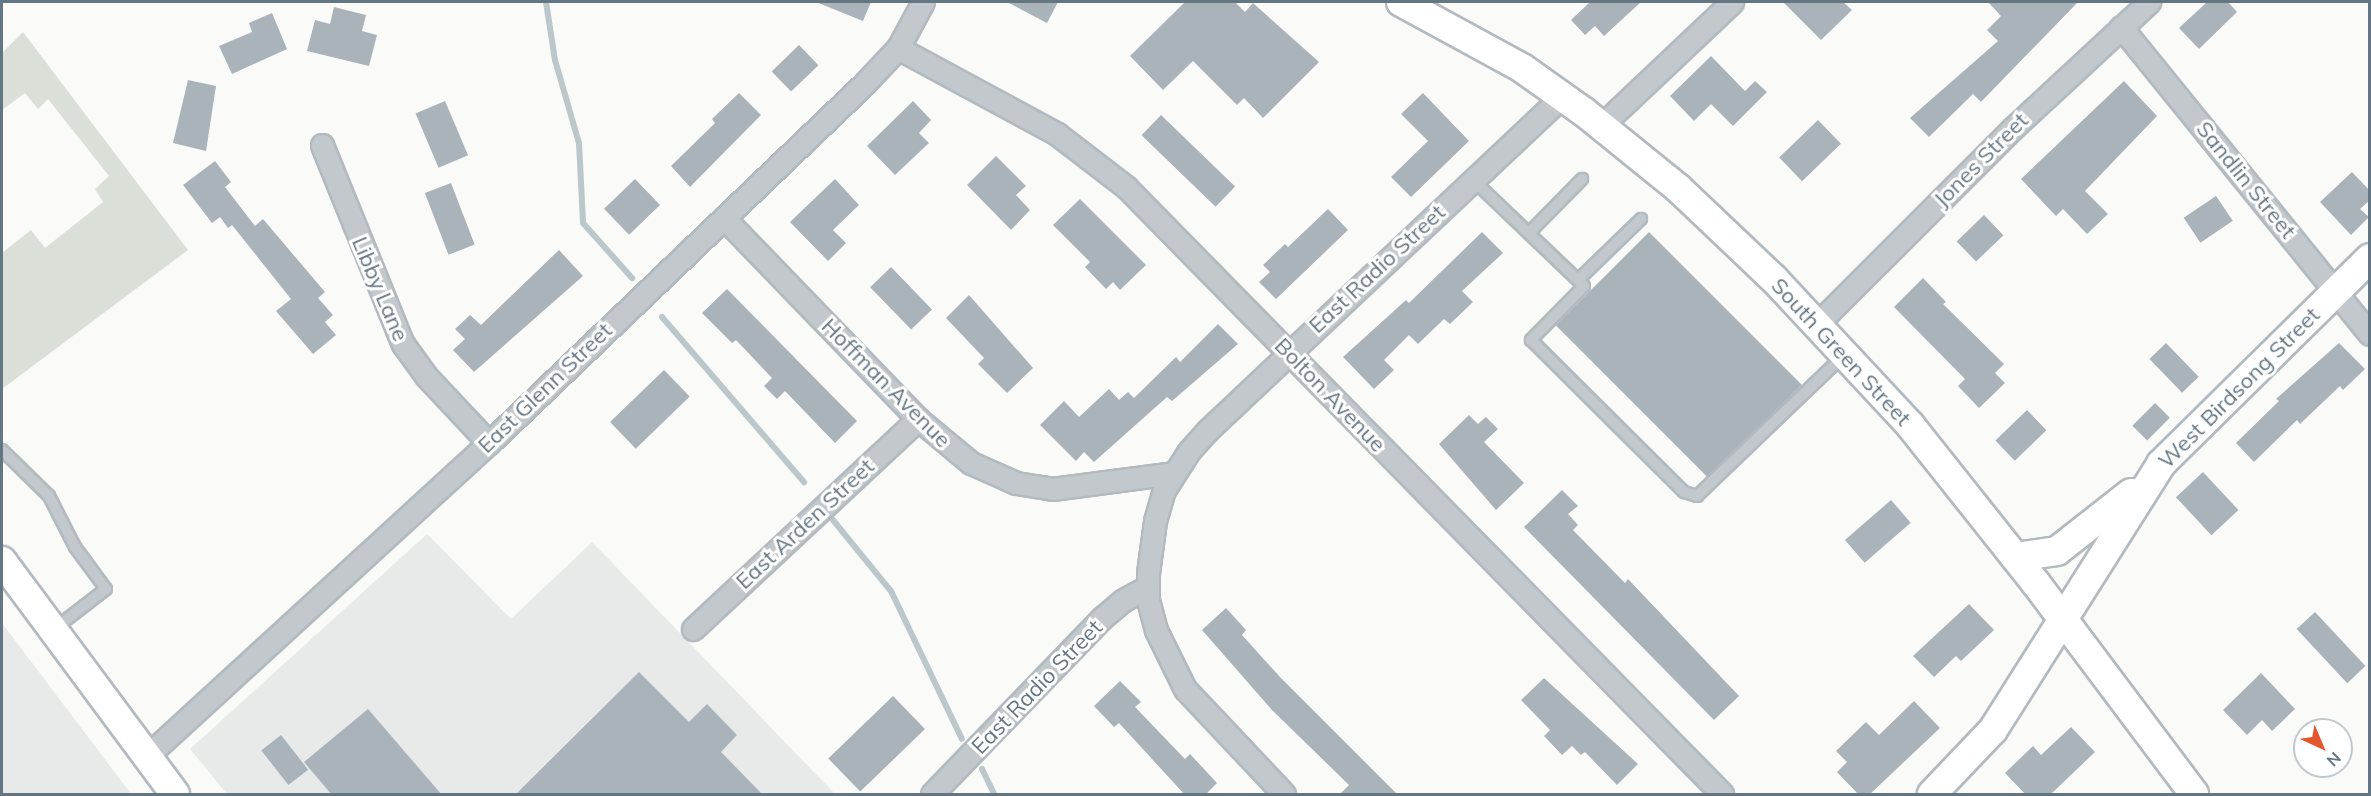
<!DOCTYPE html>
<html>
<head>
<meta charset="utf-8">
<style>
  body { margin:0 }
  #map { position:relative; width:2371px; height:796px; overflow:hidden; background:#fafaf8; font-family:Mulish,sans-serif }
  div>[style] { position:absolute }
  .built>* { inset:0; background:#e8e9e9 }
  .green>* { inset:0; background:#dadfd7 }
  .stream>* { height:6px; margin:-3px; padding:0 3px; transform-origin:3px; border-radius:3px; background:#bbc7cb }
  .building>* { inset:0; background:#aab3b9; transform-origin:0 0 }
  .roads { filter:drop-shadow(2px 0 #b3babf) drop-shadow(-2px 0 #b3babf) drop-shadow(0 2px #b3babf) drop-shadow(0 -2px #b3babf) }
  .lane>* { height:10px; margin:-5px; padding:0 5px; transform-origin:5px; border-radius:5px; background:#c3c8cc }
  .street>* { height:21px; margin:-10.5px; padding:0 10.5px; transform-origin:10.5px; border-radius:10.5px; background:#c3c8cc }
  .secondary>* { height:28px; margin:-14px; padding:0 14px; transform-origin:14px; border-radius:14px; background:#fff }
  span { translate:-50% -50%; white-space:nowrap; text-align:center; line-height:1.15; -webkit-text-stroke:6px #fff; paint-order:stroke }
  .street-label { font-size:22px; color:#657683 }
  .frame { position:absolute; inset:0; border:3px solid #657683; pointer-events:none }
  .north { position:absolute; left:2293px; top:718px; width:60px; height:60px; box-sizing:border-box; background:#fff; border:2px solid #c1c8cd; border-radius:50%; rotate:136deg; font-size:16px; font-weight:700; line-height:24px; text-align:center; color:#657683 }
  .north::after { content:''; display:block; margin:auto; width:21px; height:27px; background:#e4572e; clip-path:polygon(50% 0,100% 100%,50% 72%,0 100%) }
</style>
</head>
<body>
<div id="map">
  <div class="built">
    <i style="clip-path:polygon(427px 534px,511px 619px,592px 542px,835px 794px,227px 794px,190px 749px)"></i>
    <i style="clip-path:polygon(2px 623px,131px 794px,2px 794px)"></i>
  </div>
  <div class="green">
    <i style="clip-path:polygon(23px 32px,188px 250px,2px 389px,2px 253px,31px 230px,45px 248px,103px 202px,95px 189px,109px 176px,48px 99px,38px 109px,25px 93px,2px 110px,2px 53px)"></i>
  </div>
  <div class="stream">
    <i style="left:546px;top:2px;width:59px;rotate:81.2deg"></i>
    <i style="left:555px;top:60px;width:86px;rotate:73.9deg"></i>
    <i style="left:579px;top:143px;width:80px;rotate:87.1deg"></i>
    <i style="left:583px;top:223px;width:74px;rotate:48.3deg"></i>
    <i style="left:662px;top:317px;width:218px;rotate:49.3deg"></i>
    <i style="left:833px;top:520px;width:92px;rotate:50.8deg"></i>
    <i style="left:891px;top:591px;width:164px;rotate:64.4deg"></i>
    <i style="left:982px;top:769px;width:28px;rotate:64deg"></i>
  </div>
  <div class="building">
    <i style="clip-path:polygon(816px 2px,871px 2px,863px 21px)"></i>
    <i style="clip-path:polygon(1007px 2px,1058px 2px,1047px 23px)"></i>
    <i style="clip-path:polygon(1185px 2px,1235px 2px,1245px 12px,1253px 3px,1319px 62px,1263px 118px,1244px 98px,1237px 105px,1193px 61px,1163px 90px,1130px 56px)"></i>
    <i style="clip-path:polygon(1590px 2px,1641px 2px,1604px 36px,1595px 26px,1585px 35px,1571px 20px)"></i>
    <i style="clip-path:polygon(1783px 2px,1843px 2px,1852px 10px,1821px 40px)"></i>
    <i style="clip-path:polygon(1988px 2px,2078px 2px,1981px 102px,1973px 94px,1929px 137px,1910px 118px,1998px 41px,1987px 30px,2001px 16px)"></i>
    <i style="clip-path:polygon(2207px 2px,2228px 2px,2237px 12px,2199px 49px,2179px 28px)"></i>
    <i style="clip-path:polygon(334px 7px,366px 15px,362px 31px,377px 35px,369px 66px,307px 51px,315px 20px,330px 24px)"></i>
    <i style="clip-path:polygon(272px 13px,287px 49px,232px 74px,219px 46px,252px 32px,249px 23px)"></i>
    <i style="left:799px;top:45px;width:28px;height:38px;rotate:46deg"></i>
    <i style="clip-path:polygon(1711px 56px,1745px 91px,1755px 81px,1767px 92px,1733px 126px,1711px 104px,1694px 121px,1670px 96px)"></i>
    <i style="clip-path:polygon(188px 80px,216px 86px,206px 151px,173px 143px)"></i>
    <i style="clip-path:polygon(2124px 81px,2157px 116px,2085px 191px,2108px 214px,2087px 234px,2063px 209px,2056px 216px,2021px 179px)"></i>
    <i style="clip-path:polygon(739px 93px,761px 115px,690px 187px,671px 166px,715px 123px,712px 119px)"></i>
    <i style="clip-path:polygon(1423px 93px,1469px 141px,1411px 197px,1391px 177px,1428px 141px,1401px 114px)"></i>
    <i style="left:445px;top:101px;width:59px;height:32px;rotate:67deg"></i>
    <i style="clip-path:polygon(913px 101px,931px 120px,919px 133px,929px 143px,895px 175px,867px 146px)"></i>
    <i style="left:1161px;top:115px;width:103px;height:28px;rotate:44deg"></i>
    <i style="left:1818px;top:120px;width:33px;height:54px;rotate:46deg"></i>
    <i style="clip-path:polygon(996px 156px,1026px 186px,1016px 195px,1030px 210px,1011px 230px,967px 185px)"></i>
    <i style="clip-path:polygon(215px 161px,231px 182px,225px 187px,255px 226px,263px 219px,325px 292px,318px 298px,333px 315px,325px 322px,336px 335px,313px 354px,276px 311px,291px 299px,232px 225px,228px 228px,220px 217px,212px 223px,183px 185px)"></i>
    <i style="clip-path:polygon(2352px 172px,2370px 191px,2370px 200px,2360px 209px,2369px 217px,2351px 235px,2320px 202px)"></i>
    <i style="left:635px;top:179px;width:36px;height:43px;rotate:46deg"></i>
    <i style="clip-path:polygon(835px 179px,859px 205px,833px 230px,846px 243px,828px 261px,790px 222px)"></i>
    <i style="left:451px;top:183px;width:66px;height:28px;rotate:69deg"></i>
    <i style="left:2216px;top:196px;width:30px;height:39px;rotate:56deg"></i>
    <i style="clip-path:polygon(1080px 199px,1146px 265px,1120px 290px,1113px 282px,1106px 289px,1085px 267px,1090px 262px,1053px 225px)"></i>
    <i style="clip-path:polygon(1328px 209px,1348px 230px,1276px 299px,1259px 282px,1270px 272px,1263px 265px,1285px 244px,1288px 247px)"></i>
    <i style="left:1984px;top:215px;width:28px;height:38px;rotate:46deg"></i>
    <i style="clip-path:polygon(1482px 232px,1503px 253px,1462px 291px,1473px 302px,1450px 324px,1444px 319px,1418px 344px,1409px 335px,1384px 360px,1394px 370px,1374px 389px,1343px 357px,1406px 300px,1409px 303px)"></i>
    <i style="left:1649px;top:232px;width:216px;height:132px;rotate:45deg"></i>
    <i style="clip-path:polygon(559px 250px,583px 276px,474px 372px,453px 350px,465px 339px,455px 329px,470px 315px,481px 325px)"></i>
    <i style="left:891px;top:267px;width:59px;height:29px;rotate:46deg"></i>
    <i style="clip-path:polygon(1923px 278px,1946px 302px,1943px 304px,2004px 364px,1995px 373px,2005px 383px,1979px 408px,1958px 386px,1965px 379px,1894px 307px)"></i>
    <i style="clip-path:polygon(727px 289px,857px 421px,835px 443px,785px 391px,777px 399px,764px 386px,772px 378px,736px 340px,732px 343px,702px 313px)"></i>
    <i style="clip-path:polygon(969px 295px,1033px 368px,1007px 393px,978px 364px,984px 358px,946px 318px)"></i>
    <i style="clip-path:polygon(1218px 324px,1238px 344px,1172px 401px,1167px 397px,1094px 462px,1084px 452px,1076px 461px,1040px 425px,1064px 401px,1079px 417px,1109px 389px,1119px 400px,1128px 392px,1134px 398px,1176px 357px,1180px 362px)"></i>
    <i style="left:2166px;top:343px;width:47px;height:23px;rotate:46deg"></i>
    <i style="clip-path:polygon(2339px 343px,2365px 369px,2343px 390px,2340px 386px,2300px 424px,2297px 420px,2254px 462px,2236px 443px,2279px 401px,2276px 399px)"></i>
    <i style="left:664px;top:370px;width:37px;height:75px;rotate:46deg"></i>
    <i style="left:2155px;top:403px;width:21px;height:32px;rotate:45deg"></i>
    <i style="left:2027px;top:410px;width:28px;height:44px;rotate:46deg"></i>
    <i style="clip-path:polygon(1469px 415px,1478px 424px,1486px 417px,1498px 429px,1484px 442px,1524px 483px,1496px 510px,1439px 444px)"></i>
    <i style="left:2203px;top:472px;width:52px;height:37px;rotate:47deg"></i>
    <i style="clip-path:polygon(1562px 490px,1578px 506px,1568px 514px,1578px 525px,1573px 530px,1625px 583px,1628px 579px,1739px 696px,1714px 720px,1524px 527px)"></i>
    <i style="left:1891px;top:500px;width:30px;height:61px;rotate:49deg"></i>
    <i style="clip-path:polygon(1969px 604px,1994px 630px,1961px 661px,1956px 656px,1934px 677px,1913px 656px)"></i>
    <i style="clip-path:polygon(1226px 608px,1246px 630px,1242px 635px,1280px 677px,1398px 795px,1339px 795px,1349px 785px,1272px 710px,1202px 630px)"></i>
    <i style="left:2315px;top:612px;width:74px;height:25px;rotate:47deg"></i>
    <i style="clip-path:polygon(639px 672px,689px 722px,707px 704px,737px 735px,721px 752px,763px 795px,515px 795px)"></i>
    <i style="clip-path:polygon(2261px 673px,2295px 709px,2272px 731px,2262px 720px,2247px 735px,2223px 710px)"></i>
    <i style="clip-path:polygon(1544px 678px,1638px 764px,1617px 785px,1585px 752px,1581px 755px,1572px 746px,1562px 755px,1544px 736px,1550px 730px,1521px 700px)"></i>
    <i style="clip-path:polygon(1120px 681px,1141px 702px,1135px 707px,1185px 759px,1190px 754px,1217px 783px,1205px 795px,1185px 795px,1119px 723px,1114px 727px,1094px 706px)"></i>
    <i style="left:893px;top:696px;width:46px;height:90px;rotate:46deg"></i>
    <i style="clip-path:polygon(1914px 701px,1940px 728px,1869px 795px,1859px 795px,1837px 772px,1847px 762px,1836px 751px,1866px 722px,1879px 735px)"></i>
    <i style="clip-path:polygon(368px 709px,442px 795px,332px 795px,304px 762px)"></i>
    <i style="clip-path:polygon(2071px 727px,2095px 752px,2050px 795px,2026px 795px,2005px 773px,2033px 746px,2041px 755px)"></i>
    <i style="left:281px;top:735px;width:44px;height:25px;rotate:52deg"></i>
  </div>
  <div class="roads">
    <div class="lane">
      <i style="left:1473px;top:180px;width:153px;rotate:43.7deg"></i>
      <i style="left:1584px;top:286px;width:76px;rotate:134.5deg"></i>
      <i style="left:1531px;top:340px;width:216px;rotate:44.8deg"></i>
      <i style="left:1684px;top:492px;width:14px;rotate:17deg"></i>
      <i style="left:1697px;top:496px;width:204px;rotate:-43.8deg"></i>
      <i style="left:1529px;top:233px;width:76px;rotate:-45.5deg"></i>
      <i style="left:1578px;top:280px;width:88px;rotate:-44.1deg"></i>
      <i style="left:2px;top:450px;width:66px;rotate:44.4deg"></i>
      <i style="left:49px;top:496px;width:57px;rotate:63deg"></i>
      <i style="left:75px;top:547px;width:52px;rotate:53.6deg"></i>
      <i style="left:106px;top:589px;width:67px;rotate:142.3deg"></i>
    </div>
    <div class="street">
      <i style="left:2121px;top:27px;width:395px;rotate:51deg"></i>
      <i style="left:898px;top:48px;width:181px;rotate:28.4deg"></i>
      <i style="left:1057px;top:134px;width:87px;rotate:37.5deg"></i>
      <i style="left:1126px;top:187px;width:851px;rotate:45.52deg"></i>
      <i style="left:1602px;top:125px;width:179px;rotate:-43.4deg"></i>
      <i style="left:322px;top:145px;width:215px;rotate:67.9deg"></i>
      <i style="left:403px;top:344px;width:39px;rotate:54deg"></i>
      <i style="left:426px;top:376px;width:92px;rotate:46.8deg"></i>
      <i style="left:724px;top:218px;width:279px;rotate:46deg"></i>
      <i style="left:918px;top:419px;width:69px;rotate:39.7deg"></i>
      <i style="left:971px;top:463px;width:49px;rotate:24deg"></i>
      <i style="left:1016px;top:483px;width:36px;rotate:9deg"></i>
      <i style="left:1052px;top:489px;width:122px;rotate:-7.5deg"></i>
      <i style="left:1818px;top:323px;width:274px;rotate:-45deg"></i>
      <i style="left:2012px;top:129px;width:187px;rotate:-42.8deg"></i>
      <i style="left:693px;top:629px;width:308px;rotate:-43deg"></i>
      <i style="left:146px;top:757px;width:465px;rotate:-42.5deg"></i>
      <i style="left:489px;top:443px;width:521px;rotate:-43.75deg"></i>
      <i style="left:865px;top:83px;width:48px;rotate:-46.7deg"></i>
      <i style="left:898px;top:48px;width:52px;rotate:-61.5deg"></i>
      <i style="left:932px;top:794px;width:245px;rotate:-46deg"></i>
      <i style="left:1102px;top:618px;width:26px;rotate:-40deg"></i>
      <i style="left:1122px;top:601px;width:29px;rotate:-29deg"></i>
      <i style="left:1284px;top:794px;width:144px;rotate:-133.3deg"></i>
      <i style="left:1185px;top:689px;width:66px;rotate:-116.2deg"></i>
      <i style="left:1156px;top:630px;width:31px;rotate:-105deg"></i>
      <i style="left:1148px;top:600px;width:27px;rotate:-90deg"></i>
      <i style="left:1148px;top:573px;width:52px;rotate:-82.3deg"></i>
      <i style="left:1155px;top:521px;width:32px;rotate:-74deg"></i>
      <i style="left:1164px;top:490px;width:46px;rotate:-57.3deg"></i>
      <i style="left:1189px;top:451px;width:28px;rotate:-48deg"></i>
      <i style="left:1208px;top:430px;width:487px;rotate:-43.3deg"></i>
    </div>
    <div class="secondary">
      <i style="left:1401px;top:2px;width:138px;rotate:28.6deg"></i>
      <i style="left:1522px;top:68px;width:76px;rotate:35.4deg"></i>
      <i style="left:1584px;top:112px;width:121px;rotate:39deg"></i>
      <i style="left:1678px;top:188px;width:132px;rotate:43.5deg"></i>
      <i style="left:1774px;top:279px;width:200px;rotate:47deg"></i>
      <i style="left:1910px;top:425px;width:201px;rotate:51.5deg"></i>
      <i style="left:2035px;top:582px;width:265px;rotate:53.1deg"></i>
      <i style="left:2015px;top:557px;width:42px;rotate:-8.1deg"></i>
      <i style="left:2057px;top:551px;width:94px;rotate:-38.1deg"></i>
      <i style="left:2px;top:561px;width:290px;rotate:53.4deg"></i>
      <i style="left:1932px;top:794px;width:88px;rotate:-46.4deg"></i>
      <i style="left:1993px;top:730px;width:315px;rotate:-57.7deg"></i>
      <i style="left:2161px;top:464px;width:293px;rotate:-44.6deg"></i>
    </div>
  </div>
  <div class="street-label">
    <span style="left:1981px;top:160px;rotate:-45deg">Jones Street</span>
    <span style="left:2246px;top:180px;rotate:51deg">Sandlin Street</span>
    <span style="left:1377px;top:269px;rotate:-43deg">East Radio Street</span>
    <span style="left:380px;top:289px;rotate:67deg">Libby Lane</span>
    <span style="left:1841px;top:352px;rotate:47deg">South Green Street</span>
    <span style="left:886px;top:383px;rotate:45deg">Hoffman Avenue</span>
    <span style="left:545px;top:388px;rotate:-44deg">East Glenn Street</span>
    <span style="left:2239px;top:388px;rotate:-45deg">West Birdsong Street</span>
    <span style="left:1330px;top:395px;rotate:46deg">Bolton Avenue</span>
    <span style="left:805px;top:524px;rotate:-43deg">East Arden Street</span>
    <span style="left:1037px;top:687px;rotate:-46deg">East Radio Street</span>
  </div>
  <div class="frame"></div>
  <div class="north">N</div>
</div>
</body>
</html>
